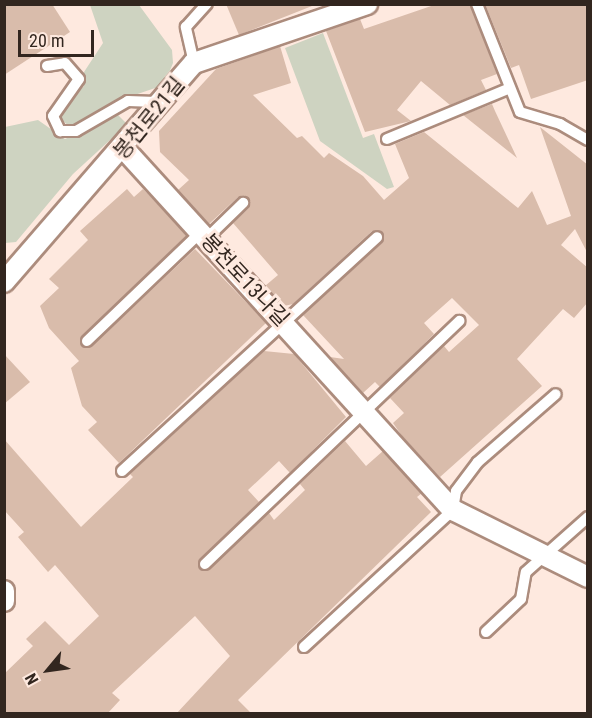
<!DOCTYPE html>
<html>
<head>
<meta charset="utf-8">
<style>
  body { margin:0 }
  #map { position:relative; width:592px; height:718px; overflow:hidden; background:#fee9df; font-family:"Roboto Condensed","Noto Sans KR",sans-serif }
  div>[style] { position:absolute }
  .green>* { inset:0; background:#ced3c1 }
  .building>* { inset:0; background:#d9bcab }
  .roads { filter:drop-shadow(2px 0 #ac8c7d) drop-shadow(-2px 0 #ac8c7d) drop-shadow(0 2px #ac8c7d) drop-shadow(0 -2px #ac8c7d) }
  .service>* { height:10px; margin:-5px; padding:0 5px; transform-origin:5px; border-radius:5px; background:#fff }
  .minor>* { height:20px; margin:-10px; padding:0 10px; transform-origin:10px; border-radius:10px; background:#fff }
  span { translate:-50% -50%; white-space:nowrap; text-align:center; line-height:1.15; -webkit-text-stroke:6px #fee9df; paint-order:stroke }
  .street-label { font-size:21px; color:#32261f }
  .frame { position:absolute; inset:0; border:6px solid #32261f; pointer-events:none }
  .north { position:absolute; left:18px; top:640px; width:60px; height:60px; -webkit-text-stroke:4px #fee9df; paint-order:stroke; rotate:241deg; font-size:16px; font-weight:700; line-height:24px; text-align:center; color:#32261f }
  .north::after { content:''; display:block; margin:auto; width:21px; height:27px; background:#32261f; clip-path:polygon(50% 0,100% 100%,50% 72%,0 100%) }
  .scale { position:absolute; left:18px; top:30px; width:76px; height:27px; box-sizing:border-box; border:3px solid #32261f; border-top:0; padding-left:8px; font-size:18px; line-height:21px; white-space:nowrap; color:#32261f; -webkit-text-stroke:4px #fee9df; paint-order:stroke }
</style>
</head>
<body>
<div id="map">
  <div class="green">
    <i style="clip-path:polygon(90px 5px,139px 5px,172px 50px,173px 63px,164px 85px,114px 102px,72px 128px,60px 119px,62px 110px,84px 86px,84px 72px,103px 43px)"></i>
    <i style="clip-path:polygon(323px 33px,363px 138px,374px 134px,394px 187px,387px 189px,320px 141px,285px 48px)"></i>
    <i style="clip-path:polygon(118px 115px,126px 123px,121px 130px,73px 174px,16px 242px,5px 243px,5px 127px,38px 120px,65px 139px)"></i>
  </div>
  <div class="building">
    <i style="clip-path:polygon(4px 4px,52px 4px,70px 32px,4px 75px)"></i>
    <i style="clip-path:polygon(226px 4px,312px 4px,312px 6px,239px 35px)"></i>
    <i style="clip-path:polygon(437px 4px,470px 4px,497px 74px,481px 80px,486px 90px,450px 105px,421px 81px,397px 110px,411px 121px,365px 132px,326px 31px,360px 19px,364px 29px)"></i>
    <i style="clip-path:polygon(485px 4px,588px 4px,588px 80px,531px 99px,519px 65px,511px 68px)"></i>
    <i style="clip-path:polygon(280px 46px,291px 83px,253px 95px,297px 138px,302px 136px,324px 158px,329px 153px,363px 176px,384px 200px,409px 178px,395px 144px,424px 132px,518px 208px,532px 191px,547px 225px,571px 216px,540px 127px,588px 165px,588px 254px,575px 229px,561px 245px,588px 268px,588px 302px,574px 318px,563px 309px,517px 359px,542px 386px,440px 477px,402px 436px,393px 423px,404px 413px,390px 398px,444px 346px,449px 352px,479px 325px,452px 298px,424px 323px,434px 334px,380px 387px,375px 382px,363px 393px,330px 357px,344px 359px,303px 315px,382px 243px,383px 232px,372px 231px,293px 304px,284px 306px,265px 286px,278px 275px,233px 223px,249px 208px,249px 198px,238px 197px,209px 224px,178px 190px,189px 180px,160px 152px,159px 131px,216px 69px)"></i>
    <i style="clip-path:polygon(492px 104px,495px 111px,517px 158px,463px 115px)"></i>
    <i style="clip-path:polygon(127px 189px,134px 197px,143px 189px,187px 235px,82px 336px,82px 347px,92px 346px,195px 249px,266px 323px,119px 463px,88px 430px,97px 422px,82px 406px,71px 368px,79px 361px,49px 328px,40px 306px,59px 288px,49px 279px,88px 240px,80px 231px)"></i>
    <i style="clip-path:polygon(264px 351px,294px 354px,346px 417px,290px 473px,279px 461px,248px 490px,259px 502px,200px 559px,200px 570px,210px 569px,269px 513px,274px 520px,305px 490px,300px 484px,345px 441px,366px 466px,383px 451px,422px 493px,417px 497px,431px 512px,238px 700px,252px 714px,176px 714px,230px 656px,195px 616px,112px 693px,120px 700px,107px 714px,4px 714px,4px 674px,33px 646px,26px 639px,45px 621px,69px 645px,99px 616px,55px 565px,48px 572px,18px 537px,24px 532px,4px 510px,4px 439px,81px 527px,133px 477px,130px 474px)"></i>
    <i style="clip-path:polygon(4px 354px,30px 382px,4px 404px)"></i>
  </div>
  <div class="roads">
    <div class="service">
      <i style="left:477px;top:4px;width:116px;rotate:68.3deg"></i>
      <i style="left:520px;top:112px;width:42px;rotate:16.7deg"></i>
      <i style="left:560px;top:124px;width:32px;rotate:30deg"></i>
      <i style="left:194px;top:63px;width:37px;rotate:-103deg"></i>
      <i style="left:186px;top:27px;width:31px;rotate:-48deg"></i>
      <i style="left:47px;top:66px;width:18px;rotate:-9deg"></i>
      <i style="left:65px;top:63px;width:21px;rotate:49deg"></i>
      <i style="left:79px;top:79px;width:45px;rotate:125.1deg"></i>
      <i style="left:53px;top:116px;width:17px;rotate:65deg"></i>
      <i style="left:60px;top:131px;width:16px"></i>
      <i style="left:76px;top:131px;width:60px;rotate:-30deg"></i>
      <i style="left:128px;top:101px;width:35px;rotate:2deg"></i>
      <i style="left:387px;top:139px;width:133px;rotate:-22.5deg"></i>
      <i style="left:206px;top:239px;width:52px;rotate:-44.2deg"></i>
      <i style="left:87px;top:341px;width:156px;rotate:-43.7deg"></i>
      <i style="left:122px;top:471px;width:346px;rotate:-42.5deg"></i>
      <i style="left:205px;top:564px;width:352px;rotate:-43.7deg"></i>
      <i style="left:486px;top:632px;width:48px;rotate:-43.3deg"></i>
      <i style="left:521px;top:599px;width:27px;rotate:-80deg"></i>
      <i style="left:526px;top:572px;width:83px;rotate:-41.6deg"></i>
      <i style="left:304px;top:647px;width:202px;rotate:-42.6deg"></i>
      <i style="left:453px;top:510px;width:19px;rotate:-81deg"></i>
      <i style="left:456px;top:491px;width:36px;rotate:-53deg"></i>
      <i style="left:478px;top:462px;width:103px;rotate:-41.1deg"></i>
    </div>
    <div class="minor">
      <i style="left:125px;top:150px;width:487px;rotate:47.7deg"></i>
      <i style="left:453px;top:510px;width:151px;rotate:26.4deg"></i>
      <i style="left:4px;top:282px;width:290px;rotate:-49.1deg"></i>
      <i style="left:194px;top:63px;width:183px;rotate:-18.8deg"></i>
      <i style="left:4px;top:591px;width:10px;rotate:90deg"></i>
    </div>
  </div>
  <div class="street-label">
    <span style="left:149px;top:118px;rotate:-51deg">봉천로21길</span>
    <span style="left:245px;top:280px;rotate:47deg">봉천로13나길</span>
  </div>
  <div class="frame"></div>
  <div class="north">N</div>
  <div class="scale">20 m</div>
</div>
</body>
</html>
